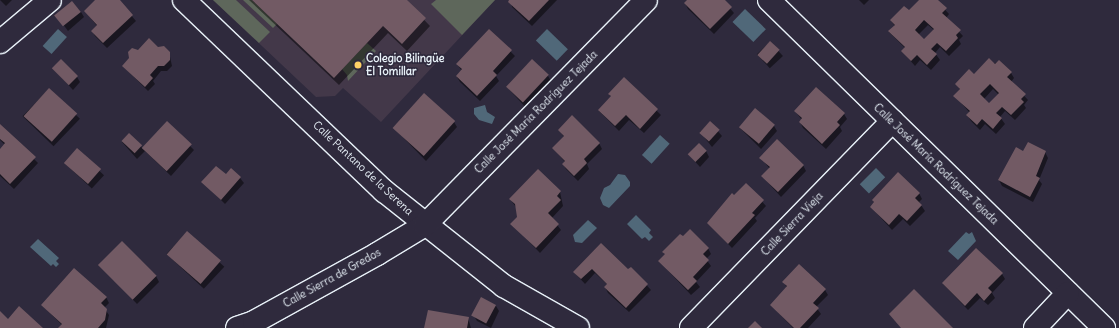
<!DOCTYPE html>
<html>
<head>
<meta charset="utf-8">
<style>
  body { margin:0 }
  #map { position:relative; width:1119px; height:328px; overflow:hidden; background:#2f2a3d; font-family:Delius,sans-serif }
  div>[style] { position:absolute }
  .built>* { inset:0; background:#433849 }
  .green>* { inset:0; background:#5e675b }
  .water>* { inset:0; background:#506879; transform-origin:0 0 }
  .shadow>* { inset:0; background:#0007; transform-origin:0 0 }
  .building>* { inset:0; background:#725a64; transform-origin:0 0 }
  .roads { filter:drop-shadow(1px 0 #e8f1f8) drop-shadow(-1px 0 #e8f1f8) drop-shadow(0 1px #e8f1f8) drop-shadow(0 -1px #e8f1f8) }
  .minor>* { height:22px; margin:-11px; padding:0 11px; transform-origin:11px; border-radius:11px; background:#2f2a3d }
  .dots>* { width:11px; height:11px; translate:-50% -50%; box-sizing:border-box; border:2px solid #2f2a3d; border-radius:50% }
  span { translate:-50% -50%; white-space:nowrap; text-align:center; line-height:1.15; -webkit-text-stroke:3.5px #2f2a3d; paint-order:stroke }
  .poi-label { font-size:11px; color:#e8f1f8; font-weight:700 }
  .left { translate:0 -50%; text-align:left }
  .street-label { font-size:11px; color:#e8f1f8 }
</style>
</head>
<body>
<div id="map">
  <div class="built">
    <i style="clip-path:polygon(213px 0,495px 0,381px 122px,343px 88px,335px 96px,316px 97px)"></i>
  </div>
  <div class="green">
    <i style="clip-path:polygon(213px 0,236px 0,270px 32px,259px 43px)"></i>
    <i style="clip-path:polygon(243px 0,252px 0,277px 24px,273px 28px)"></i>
    <i style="clip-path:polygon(436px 0,495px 0,462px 35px,431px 4px)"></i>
    <i style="clip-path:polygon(367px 43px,376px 51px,348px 81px,347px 75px,342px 69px)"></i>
  </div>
  <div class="water">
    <i style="left:745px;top:9px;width:29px;height:18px;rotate:44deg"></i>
    <i style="left:58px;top:29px;width:12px;height:23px;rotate:42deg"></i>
    <i style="left:547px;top:29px;width:29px;height:16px;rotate:44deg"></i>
    <i style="clip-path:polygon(485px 105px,487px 112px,495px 117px,492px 124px,479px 120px,474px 114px,474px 108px)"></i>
    <i style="left:660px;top:135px;width:13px;height:27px;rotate:42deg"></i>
    <i style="left:876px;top:168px;width:13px;height:23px;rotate:45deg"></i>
    <i style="clip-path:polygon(618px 174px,625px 175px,630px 182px,630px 186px,609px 208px,603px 205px,600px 198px,604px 188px,610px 185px)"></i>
    <i style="clip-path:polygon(636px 215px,651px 230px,649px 233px,653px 237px,649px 241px,645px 237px,642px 239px,627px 224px)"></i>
    <i style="clip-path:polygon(588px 220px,597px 228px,582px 243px,575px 242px,573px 235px)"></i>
    <i style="clip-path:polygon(966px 232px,969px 234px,972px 232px,976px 241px,958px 260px,948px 251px)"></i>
    <i style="clip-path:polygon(38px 239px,59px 258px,56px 261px,59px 264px,56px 267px,53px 264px,51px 266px,30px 247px)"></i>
  </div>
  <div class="shadow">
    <i style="clip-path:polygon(0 0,12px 0,6px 6px)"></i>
    <i style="clip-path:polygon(96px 0,118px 0,136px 21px,107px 48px,95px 36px,92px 31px,97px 26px,85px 11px)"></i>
    <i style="clip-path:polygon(249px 0,405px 0,430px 26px,407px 51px,388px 33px,339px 85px)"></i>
    <i style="clip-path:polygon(511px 0,557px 0,532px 26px,512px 7px)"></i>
    <i style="clip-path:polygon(688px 0,723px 0,734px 13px,714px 34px,688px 9px,685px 3px)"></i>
    <i style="clip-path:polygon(859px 0,869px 0,864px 5px)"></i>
    <i style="clip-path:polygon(evenodd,920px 0,936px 0,949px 14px,946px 18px,963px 36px,959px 40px,961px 44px,949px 56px,940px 47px,935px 53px,940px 60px,931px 70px,920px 60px,915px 66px,902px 51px,905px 48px,889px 32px,895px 26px,891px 21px,909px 11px,920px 0,928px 25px,934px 30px,924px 41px,918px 35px,928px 25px)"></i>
    <i style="clip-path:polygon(81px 12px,84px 17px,68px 31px,57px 16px)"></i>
    <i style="clip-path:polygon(489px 30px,515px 56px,496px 76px,499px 81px,480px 101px,460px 82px,457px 77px,462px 71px,457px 64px)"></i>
    <i style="left:770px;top:42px;width:19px;height:18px;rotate:47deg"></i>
    <i style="clip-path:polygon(158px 48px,169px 52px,172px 66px,167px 71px,161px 71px,153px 81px,155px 84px,148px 91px,123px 66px,138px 51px)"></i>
    <i style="clip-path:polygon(evenodd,999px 61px,1011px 73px,1014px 78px,1011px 82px,1028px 100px,1024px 105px,1026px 108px,1015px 120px,1005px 111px,1000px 117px,1005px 124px,996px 134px,985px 124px,980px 130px,971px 121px,967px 115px,970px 113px,955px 96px,960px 90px,957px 84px,999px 61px,993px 89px,999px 95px,989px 104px,984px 99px,993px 89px)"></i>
    <i style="clip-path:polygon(53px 68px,77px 77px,80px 82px,73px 90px)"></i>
    <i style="clip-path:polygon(548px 76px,551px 81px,526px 108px,507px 87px)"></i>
    <i style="clip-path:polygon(624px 79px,661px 115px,644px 133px,629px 120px,619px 131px,599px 111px,612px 97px,609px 94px)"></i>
    <i style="left:49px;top:89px;width:43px;height:38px;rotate:44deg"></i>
    <i style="clip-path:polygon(795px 111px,844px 114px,847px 119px,840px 127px,842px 131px,826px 149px,803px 128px,800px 122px,802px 120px)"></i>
    <i style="clip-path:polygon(454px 122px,457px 127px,426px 161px,393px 127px)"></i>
    <i style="clip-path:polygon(710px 122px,722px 136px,712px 147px,700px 132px)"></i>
    <i style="clip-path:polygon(167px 123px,194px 150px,171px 176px,145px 151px,137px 159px,122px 142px,129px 134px,143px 149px)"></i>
    <i style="clip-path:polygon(0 125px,38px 163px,14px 189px,0 176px,0 150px,5px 145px,0 140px)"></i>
    <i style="clip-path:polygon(774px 126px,777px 131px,761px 149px,739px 127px)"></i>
    <i style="clip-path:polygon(559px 130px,599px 143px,602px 149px,587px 164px,589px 169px,578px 181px,566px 169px,563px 164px,565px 162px,554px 149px,564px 137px)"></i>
    <i style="left:77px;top:150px;width:37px;height:18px;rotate:43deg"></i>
    <i style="clip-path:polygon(706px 151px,709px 157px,700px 167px,689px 155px)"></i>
    <i style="clip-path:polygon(1024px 152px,1045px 152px,1048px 158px,1039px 180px,1042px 184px,1033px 202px,1002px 186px,999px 180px)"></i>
    <i style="clip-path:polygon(761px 158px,803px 165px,806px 171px,781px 197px,762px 176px,770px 169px)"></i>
    <i style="clip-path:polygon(240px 178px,244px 183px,225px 204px,203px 182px)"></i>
    <i style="clip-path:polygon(746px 184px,766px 206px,755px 218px,757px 221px,732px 248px,708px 223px)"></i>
    <i style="clip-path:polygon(560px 192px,563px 206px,552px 218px,561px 230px,540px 253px,512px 224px,518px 217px,516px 207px,510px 199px)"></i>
    <i style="clip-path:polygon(919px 193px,922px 199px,919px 202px,925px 211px,910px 226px,903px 219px,892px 230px,871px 207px,875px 203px,873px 201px)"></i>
    <i style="left:187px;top:232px;width:51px;height:30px;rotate:43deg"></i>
    <i style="clip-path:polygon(601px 244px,628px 271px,631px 268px,651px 290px,629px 312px,608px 293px,605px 287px,608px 285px,595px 273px,585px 284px,574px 272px)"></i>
    <i style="clip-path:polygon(708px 248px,711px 254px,706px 259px,711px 266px,696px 282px,700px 287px,691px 295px,659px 261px,666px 255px,664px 252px)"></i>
    <i style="clip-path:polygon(100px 265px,156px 276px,159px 282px,137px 304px)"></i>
    <i style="clip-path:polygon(1002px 274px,1005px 279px,992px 293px,995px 298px,988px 305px,980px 298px,968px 310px,943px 284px)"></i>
    <i style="clip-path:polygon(784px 282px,825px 290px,828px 295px,816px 307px,821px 314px,808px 328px,793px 328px,771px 305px,787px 288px)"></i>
    <i style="clip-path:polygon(106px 297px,109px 303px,104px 308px,109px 315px,106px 328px,60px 328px,62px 325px,42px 305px)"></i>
    <i style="clip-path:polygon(496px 306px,499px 311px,491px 328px,477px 321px,474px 316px)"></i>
    <i style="clip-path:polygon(468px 318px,471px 328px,425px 328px)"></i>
  </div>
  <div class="building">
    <i style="clip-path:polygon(95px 0,120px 0,133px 15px,103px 43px,91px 31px,97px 25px,84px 11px)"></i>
    <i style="clip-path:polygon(252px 0,407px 0,426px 18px,402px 44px,383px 26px,334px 78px)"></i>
    <i style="clip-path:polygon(509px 0,549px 0,529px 21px,508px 2px)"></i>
    <i style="clip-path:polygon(687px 0,725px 0,732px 7px,710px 29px,684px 3px)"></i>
    <i style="clip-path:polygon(evenodd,919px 0,938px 0,947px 8px,942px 13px,961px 30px,956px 35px,958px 38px,946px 51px,937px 43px,931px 49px,937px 54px,927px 65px,917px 55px,911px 61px,901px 51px,905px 47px,888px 31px,895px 25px,890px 20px,904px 6px,909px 10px,919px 0,924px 20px,934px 29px,924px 39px,915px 30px,924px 20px)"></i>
    <i style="left:72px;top:1px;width:14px;height:23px;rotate:51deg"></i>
    <i style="clip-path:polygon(489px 29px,512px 50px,493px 71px,497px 75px,477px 96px,456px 76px,462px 69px,456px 64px)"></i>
    <i style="clip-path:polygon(149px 38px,158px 47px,164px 46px,170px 52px,170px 60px,164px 66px,158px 66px,150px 75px,153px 78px,145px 87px,122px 66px,129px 58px,128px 52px,132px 48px,138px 50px)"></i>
    <i style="left:770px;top:41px;width:13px;height:19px;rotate:42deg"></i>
    <i style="clip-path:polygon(evenodd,989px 58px,995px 64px,999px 60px,1012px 72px,1007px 77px,1026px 94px,1021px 99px,1024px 102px,1011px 115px,1002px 107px,996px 113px,1002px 118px,993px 129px,982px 119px,977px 125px,966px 115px,970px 111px,953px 96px,960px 89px,955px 84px,969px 69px,974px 74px,989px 58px,990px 84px,999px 93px,989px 103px,980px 94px,990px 84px)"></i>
    <i style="left:61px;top:59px;width:24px;height:13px;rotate:45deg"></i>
    <i style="left:532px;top:59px;width:23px;height:38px;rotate:43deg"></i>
    <i style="clip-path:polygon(624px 77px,658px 109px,640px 129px,626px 115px,615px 126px,598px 110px,611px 96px,608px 94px)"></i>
    <i style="clip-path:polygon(816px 87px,845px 113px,837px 122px,840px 125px,822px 144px,799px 122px,802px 118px,794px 111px)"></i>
    <i style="left:49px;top:88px;width:38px;height:38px;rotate:42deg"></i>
    <i style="left:424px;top:93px;width:42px;height:47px;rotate:42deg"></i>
    <i style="left:755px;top:108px;width:26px;height:25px;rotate:40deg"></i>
    <i style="clip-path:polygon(572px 115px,600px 143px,584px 159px,587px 163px,574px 176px,562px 164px,565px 161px,552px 148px,564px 136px,558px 130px)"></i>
    <i style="left:167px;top:121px;width:34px;height:37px;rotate:43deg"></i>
    <i style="left:710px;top:121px;width:13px;height:16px;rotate:42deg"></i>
    <i style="clip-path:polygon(0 124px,36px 157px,10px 184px,0 174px,0 149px,5px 143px,0 139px)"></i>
    <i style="left:129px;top:133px;width:18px;height:11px;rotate:43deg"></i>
    <i style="clip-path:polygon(777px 139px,804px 165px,778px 192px,761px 176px,770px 167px,759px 158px)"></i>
    <i style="clip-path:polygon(1028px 142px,1046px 151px,1036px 176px,1040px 178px,1030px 197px,998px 180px,1016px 147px,1023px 151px)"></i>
    <i style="left:699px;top:143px;width:11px;height:16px;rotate:45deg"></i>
    <i style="left:77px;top:148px;width:32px;height:20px;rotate:41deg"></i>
    <i style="clip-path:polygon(216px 166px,226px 174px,231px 168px,241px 177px,221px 200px,201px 182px)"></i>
    <i style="clip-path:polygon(538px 169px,561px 191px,557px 196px,561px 200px,548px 213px,559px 224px,536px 248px,510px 224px,517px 217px,515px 204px,509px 199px)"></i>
    <i style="clip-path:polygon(898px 172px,920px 193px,915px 198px,922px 205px,907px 221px,899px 214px,889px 225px,870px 207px,874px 202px,872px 200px)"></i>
    <i style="clip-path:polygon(746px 183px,764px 200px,752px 213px,755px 215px,728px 244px,707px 223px,732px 193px,734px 195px)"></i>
    <i style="clip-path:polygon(690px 229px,709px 248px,703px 254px,709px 260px,693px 277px,697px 281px,688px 290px,658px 261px,665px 254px,662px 252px,680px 234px,683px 236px)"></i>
    <i style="left:187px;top:231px;width:45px;height:31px;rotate:41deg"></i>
    <i style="left:122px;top:241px;width:49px;height:34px;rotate:45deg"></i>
    <i style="clip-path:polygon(601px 243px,628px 269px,631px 267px,648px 284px,626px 308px,604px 287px,607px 284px,592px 269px,581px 279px,573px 272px)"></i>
    <i style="clip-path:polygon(976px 248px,1003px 273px,988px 288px,992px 292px,984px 301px,977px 293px,965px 306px,942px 283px)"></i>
    <i style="clip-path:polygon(799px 264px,826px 289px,813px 303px,819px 308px,800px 328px,794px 328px,770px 305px,787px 286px,782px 282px)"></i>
    <i style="clip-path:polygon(74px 268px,107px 297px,101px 303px,107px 309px,105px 320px,98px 328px,58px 328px,62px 324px,41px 305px)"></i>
    <i style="clip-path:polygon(914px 289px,953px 328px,901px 328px,889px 314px)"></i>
    <i style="left:481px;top:297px;width:17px;height:21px;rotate:28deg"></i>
    <i style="clip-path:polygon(19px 306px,43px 328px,0 328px,0 311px,8px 319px)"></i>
    <i style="clip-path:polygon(428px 310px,469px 317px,467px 328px,424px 328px)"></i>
    <i style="clip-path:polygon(755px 321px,762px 328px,748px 328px)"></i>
  </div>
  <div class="roads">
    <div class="minor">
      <i style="left:184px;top:0;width:277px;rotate:43.7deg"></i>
      <i style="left:384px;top:191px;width:153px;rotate:38.4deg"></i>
      <i style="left:504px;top:286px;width:85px;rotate:29.6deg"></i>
      <i style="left:769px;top:0;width:469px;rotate:44.4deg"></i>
      <i style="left:0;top:42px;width:65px;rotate:-40deg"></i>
      <i style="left:237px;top:328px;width:18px;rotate:-19deg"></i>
      <i style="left:254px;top:322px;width:141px;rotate:-28.9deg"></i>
      <i style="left:377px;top:254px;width:56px;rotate:-31.1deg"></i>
      <i style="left:425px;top:225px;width:315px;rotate:-45.5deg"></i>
      <i style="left:691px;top:328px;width:289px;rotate:-45.8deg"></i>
      <i style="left:1035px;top:328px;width:48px;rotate:-46.7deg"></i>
    </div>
  </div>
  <div class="dots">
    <i style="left:358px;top:65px;background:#ffd166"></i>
  </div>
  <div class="poi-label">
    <span class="left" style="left:366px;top:65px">Colegio Bilingüe<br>El Tomillar</span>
  </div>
  <div class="street-label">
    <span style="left:536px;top:112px;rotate:-45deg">Calle José María Rodríguez Tejada</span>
    <span style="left:936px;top:164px;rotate:44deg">Calle José María Rodríguez Tejada</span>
    <span style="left:363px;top:168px;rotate:43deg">Calle Pantano de la Serena</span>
    <span style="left:792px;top:224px;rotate:-46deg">Calle Sierra Vieja</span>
    <span style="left:332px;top:278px;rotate:-29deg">Calle Sierra de Gredos</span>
  </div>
</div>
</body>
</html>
